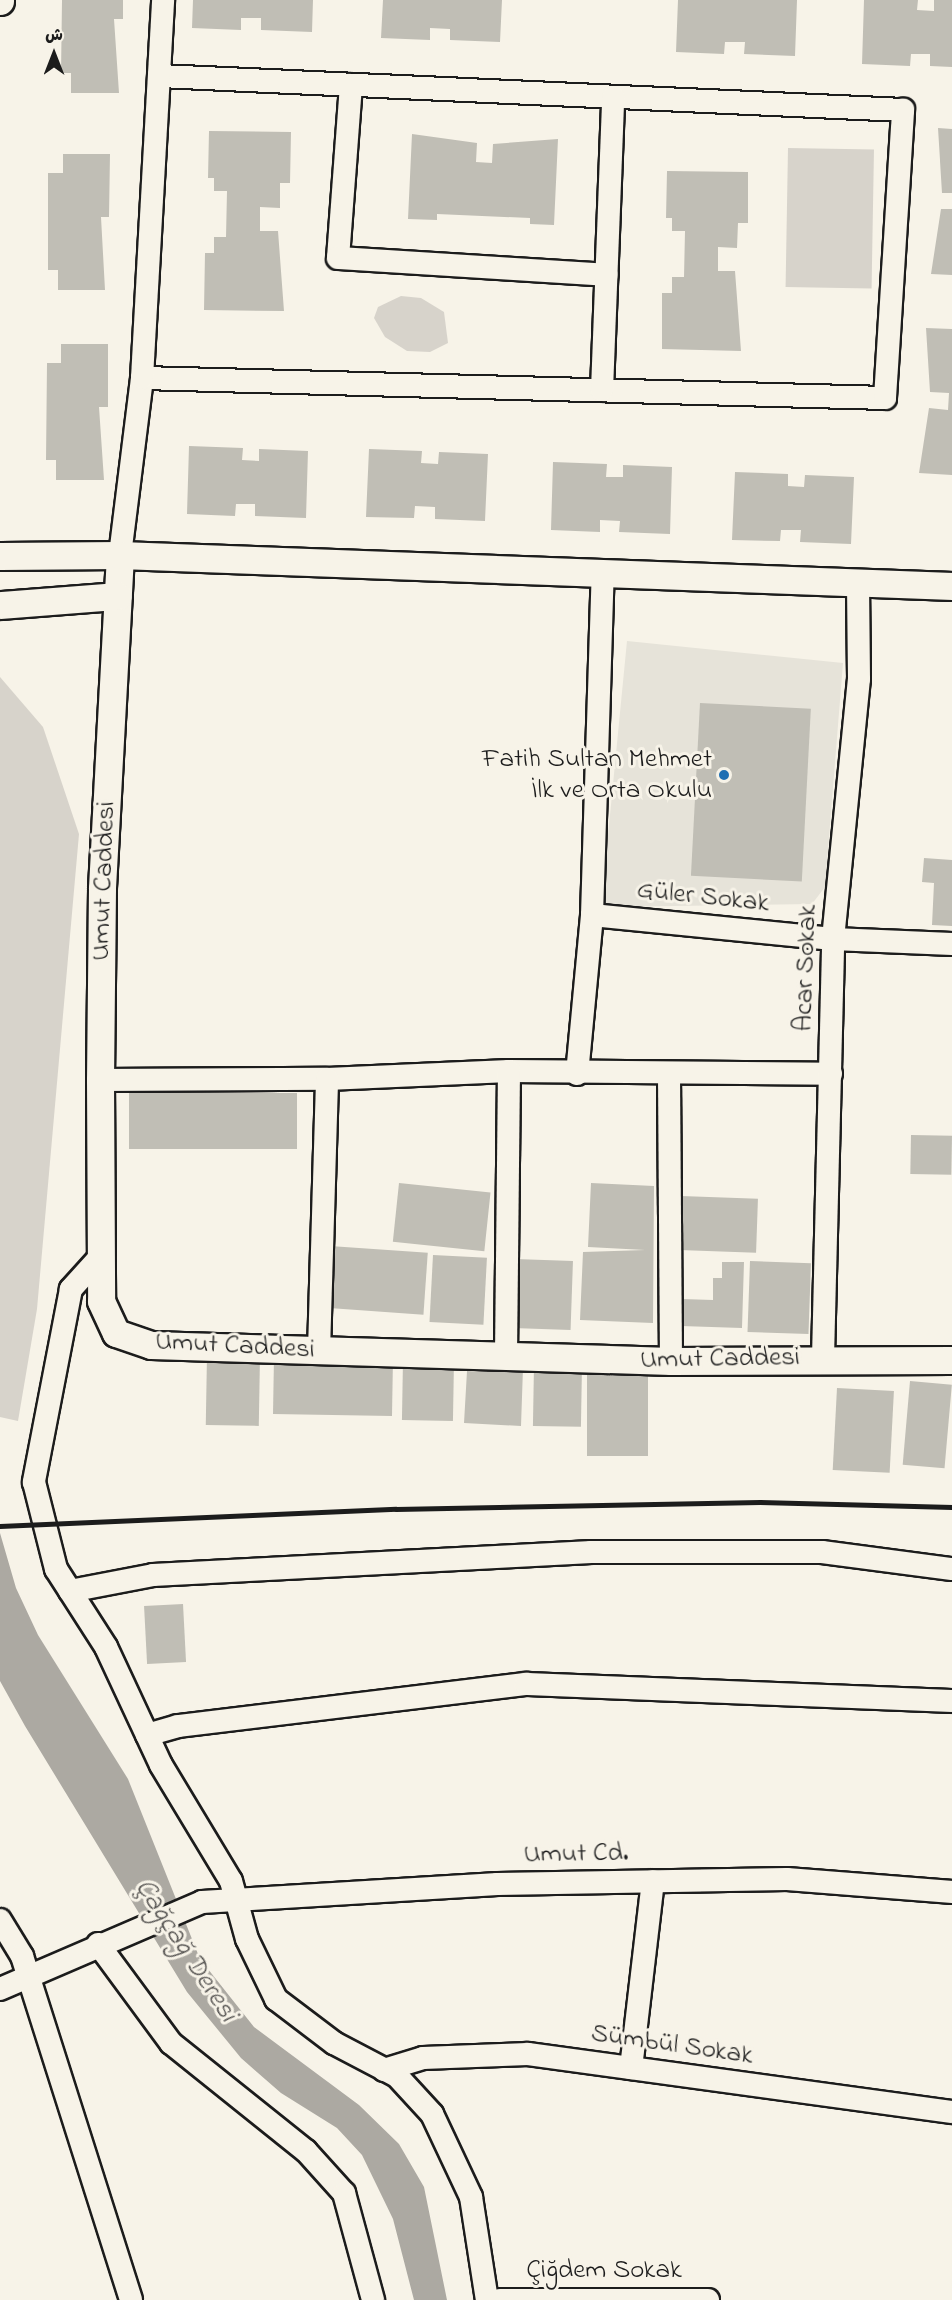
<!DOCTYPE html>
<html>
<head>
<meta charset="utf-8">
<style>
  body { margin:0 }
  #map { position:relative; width:952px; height:2300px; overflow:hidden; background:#f7f3e8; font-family:"Indie Flower","Playpen Sans Arabic",sans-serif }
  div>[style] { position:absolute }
  .built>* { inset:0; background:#e6e3d9 }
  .green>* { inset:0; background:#d7d3cb; transform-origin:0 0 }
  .water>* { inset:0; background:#aca9a2 }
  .building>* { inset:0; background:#c0beb5; transform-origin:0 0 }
  .roads { filter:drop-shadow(2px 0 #1c1c1c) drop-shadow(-2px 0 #1c1c1c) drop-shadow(0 2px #1c1c1c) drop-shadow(0 -2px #1c1c1c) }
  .minor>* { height:22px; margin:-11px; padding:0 11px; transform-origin:11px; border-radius:11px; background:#f7f3e8 }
  .tertiary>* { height:27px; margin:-13.5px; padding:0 13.5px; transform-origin:13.5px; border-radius:13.5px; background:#f7f3e8 }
  .rail>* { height:4.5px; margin:-2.25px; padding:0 2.25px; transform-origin:2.25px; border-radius:2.25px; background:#1c1c1c }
  .dots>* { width:16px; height:16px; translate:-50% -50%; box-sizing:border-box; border:3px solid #f7f3e8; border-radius:50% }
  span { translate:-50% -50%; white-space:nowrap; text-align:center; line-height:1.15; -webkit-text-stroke:6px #f7f3e8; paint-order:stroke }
  .poi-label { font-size:27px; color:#1c1c1c }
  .right { translate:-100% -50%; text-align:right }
  .street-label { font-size:27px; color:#1c1c1c }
  .water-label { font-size:28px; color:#565452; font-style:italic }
  .north { position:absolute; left:24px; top:24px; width:60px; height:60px; -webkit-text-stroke:4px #f7f3e8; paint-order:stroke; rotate:0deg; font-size:16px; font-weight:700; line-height:24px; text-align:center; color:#1c1c1c }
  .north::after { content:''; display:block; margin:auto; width:21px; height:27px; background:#1c1c1c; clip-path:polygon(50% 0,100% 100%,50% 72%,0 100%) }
</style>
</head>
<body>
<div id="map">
  <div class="built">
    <i style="clip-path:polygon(627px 641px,843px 663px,825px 887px,812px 904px,601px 907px)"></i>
  </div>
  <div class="green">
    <i style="left:788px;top:148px;width:86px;height:139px;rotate:1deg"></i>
    <i style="clip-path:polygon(401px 296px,421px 298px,444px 312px,448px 343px,430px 352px,407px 351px,385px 337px,374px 318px,378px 307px)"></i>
    <i style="clip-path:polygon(0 677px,43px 727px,79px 834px,37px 1309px,18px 1421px,0 1417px)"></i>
  </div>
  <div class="water">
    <i style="clip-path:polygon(0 1533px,16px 1588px,38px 1635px,128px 1779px,200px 1959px,254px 2027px,359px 2105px,399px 2144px,424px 2187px,447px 2300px,414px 2300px,393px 2219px,362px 2155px,337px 2128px,281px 2093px,241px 2058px,187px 1992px,25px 1726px,0 1681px)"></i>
  </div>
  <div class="building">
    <i style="clip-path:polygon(62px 0,123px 0,123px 19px,114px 19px,119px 93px,71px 93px,71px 73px,61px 73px)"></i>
    <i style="clip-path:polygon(193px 0,313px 0,312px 32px,261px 30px,261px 18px,241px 18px,241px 30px,192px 28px)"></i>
    <i style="clip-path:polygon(383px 0,502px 0,500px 42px,450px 40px,450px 29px,430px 28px,430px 40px,381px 38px)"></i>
    <i style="clip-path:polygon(678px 0,797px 0,795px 56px,744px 54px,745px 42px,725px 42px,724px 54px,676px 52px)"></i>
    <i style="clip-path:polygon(864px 0,918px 0,917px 10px,934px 11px,934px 0,952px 0,952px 67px,930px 66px,930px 54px,911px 54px,910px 66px,862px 64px)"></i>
    <i style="clip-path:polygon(938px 128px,952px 129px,952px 193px,942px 193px)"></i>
    <i style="clip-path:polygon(209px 131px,291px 132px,290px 183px,280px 183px,280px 208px,260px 207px,260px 231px,278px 231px,284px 311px,204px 310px,205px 253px,214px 253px,214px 237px,226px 237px,227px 191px,214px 191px,214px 178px,208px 178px)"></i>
    <i style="clip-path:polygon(412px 134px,477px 143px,476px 162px,492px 163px,493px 144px,558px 139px,554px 225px,530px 224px,530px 218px,437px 214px,437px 220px,408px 219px)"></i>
    <i style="clip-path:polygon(63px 154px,110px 154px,109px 217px,101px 217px,105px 290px,58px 290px,58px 270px,48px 270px,48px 173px,63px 173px)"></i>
    <i style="clip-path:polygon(667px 171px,748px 172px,748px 223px,738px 223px,737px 248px,718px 247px,718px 271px,735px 271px,741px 351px,662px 349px,662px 293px,672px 293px,672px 277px,684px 277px,685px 231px,672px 231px,672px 218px,666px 218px)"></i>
    <i style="clip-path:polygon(941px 209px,952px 209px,952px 275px,931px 274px)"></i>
    <i style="clip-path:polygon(926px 328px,952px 329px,952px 475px,919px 473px,929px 408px,948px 410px,949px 393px,930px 392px)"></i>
    <i style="clip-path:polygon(61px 344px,108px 344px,108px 407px,99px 407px,104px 480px,56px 480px,56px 460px,46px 460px,47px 363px,61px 363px)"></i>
    <i style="clip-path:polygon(189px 446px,243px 448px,242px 460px,259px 461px,259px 449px,308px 451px,306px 518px,255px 516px,255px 504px,236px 504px,235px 516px,187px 514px)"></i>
    <i style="clip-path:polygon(369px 449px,422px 451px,421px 463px,438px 464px,439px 452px,488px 454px,485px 521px,435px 519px,435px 507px,415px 506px,414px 518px,366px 517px)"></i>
    <i style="clip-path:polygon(553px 462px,607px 464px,606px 477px,623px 477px,623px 465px,672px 467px,670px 534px,619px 532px,620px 521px,600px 520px,600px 532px,551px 530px)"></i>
    <i style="clip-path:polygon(735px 472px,788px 474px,788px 486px,804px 487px,805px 475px,854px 477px,851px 544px,800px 542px,801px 530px,781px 530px,780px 541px,732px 540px)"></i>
    <i style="left:700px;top:703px;width:111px;height:173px;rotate:3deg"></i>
    <i style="clip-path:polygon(924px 858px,952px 860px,952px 926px,932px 925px,934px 883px,922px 882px)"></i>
    <i style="left:297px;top:1093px;width:56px;height:168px;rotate:90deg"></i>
    <i style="left:911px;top:1135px;width:41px;height:39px;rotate:1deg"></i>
    <i style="left:399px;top:1183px;width:92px;height:59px;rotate:6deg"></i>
    <i style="clip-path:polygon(591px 1183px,654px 1186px,653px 1323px,580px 1320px,583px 1252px,645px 1250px,588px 1247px)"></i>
    <i style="left:681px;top:1196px;width:77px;height:54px;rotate:2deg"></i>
    <i style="left:330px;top:1246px;width:98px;height:62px;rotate:4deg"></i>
    <i style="left:433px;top:1255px;width:54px;height:67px;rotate:3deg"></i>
    <i style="left:515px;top:1259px;width:58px;height:69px;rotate:2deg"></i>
    <i style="left:750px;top:1261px;width:61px;height:71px;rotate:2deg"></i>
    <i style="clip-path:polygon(722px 1262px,744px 1262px,742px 1328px,681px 1326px,682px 1299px,713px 1300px,713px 1278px,722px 1278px)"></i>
    <i style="left:207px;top:1355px;width:53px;height:70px;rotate:1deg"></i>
    <i style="left:274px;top:1357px;width:119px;height:57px;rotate:1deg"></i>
    <i style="left:403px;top:1360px;width:51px;height:60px;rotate:1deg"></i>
    <i style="left:534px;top:1365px;width:48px;height:61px;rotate:1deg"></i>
    <i style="clip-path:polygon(487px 1366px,523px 1368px,521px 1426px,464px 1423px,467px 1371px,487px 1372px)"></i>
    <i style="left:587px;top:1374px;width:61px;height:82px"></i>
    <i style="left:910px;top:1381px;width:42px;height:84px;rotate:5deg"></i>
    <i style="left:837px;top:1388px;width:57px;height:82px;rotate:3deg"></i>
    <i style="left:183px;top:1604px;width:58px;height:39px;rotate:87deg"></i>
  </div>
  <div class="roads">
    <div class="minor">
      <i style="left:351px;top:85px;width:173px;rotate:94.3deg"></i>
      <i style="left:338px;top:258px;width:269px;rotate:3.6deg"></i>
      <i style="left:142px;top:378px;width:743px;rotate:1.54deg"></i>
      <i style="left:885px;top:398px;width:289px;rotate:-86.4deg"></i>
      <i style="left:903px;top:110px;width:745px;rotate:-177.38deg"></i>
      <i style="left:602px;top:390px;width:293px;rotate:-87.8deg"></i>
      <i style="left:120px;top:555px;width:178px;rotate:-82.9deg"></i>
      <i style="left:142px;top:378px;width:379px;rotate:-86.8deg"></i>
      <i style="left:592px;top:915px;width:242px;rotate:5.7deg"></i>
      <i style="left:833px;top:939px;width:119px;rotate:2.4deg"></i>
      <i style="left:577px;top:1074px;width:160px;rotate:-84.6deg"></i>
      <i style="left:592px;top:915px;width:343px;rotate:-88.2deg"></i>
      <i style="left:669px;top:1075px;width:286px;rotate:89.6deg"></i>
      <i style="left:100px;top:1080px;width:227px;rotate:-0.3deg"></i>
      <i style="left:327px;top:1079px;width:182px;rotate:-2.5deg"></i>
      <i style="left:509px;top:1071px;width:322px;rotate:0.5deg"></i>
      <i style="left:101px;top:1256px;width:45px;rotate:132.3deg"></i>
      <i style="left:71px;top:1289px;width:197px;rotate:100.9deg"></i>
      <i style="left:34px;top:1482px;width:90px;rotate:75.8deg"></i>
      <i style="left:56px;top:1569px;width:93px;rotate:57.3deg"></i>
      <i style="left:106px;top:1647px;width:130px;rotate:65deg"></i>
      <i style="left:161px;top:1765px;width:135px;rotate:58.9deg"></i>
      <i style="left:231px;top:1881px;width:60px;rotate:74.6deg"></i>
      <i style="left:247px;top:1939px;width:67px;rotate:64.2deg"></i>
      <i style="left:276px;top:1999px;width:73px;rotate:37.2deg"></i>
      <i style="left:334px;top:2043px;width:71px;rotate:27.6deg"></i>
      <i style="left:397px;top:2076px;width:52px;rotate:47.4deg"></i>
      <i style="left:432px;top:2114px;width:92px;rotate:64.8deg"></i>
      <i style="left:471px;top:2197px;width:104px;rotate:81.2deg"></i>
      <i style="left:319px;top:1351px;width:272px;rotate:-88.3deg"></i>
      <i style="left:506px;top:1356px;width:285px;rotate:-89.4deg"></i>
      <i style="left:823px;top:1358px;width:419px;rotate:-88.6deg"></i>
      <i style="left:833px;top:939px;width:261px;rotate:-84.3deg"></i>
      <i style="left:859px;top:679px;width:97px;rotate:-90.6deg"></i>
      <i style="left:70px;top:1591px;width:85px;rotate:-10.9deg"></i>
      <i style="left:153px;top:1575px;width:439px;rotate:-3deg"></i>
      <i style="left:591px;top:1552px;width:231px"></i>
      <i style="left:822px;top:1552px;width:131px;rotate:7.5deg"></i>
      <i style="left:147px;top:1735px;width:32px;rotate:-16deg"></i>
      <i style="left:178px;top:1726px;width:351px;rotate:-6.9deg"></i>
      <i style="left:526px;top:1684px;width:426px;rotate:2.3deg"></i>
      <i style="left:0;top:1920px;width:42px;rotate:58.6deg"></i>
      <i style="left:22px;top:1956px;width:361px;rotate:72.4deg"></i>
      <i style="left:98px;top:1944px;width:123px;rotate:53.6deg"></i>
      <i style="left:171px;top:2043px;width:173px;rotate:38.7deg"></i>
      <i style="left:306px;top:2151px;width:57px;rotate:47.9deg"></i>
      <i style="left:344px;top:2193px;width:111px;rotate:74.8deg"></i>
      <i style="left:0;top:1989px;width:220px;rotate:-23.3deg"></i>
      <i style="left:202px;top:1902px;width:296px;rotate:-3.5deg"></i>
      <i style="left:497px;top:1884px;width:290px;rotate:-1deg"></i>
      <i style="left:787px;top:1879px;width:166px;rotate:4.5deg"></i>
      <i style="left:631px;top:2068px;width:188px;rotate:-83.3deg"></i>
      <i style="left:384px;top:2070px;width:41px;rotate:-17.1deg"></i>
      <i style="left:423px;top:2058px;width:105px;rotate:-2.2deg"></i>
      <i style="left:528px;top:2054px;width:428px;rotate:7.8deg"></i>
      <i style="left:500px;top:2300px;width:208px"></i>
    </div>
    <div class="tertiary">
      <i style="left:0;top:1px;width:1px;rotate:-90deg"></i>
      <i style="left:120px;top:555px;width:334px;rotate:93.1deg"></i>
      <i style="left:102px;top:889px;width:191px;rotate:90.6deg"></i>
      <i style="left:100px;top:1080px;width:221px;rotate:89.7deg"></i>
      <i style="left:101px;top:1301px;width:35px;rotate:65deg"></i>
      <i style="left:116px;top:1333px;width:37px;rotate:19deg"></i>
      <i style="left:151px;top:1345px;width:520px;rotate:1.76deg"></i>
      <i style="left:671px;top:1361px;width:281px;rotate:-0.2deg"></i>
      <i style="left:0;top:556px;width:120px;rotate:-0.5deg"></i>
      <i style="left:120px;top:555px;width:833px;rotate:2.13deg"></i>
      <i style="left:0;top:605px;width:118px;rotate:-4.4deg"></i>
    </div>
  </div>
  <div class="rail">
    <i style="left:0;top:1526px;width:396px;rotate:-2.5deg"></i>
    <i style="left:396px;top:1509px;width:364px;rotate:-1.1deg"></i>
    <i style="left:760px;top:1502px;width:192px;rotate:1.5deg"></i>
  </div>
  <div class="dots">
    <i style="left:724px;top:775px;background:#1f6fb2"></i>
  </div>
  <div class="poi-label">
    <span class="right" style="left:712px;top:775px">Fatih Sultan Mehmet<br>İlk ve Orta Okulu</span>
  </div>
  <div class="street-label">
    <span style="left:104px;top:881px;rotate:-88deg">Umut Caddesi</span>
    <span style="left:703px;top:897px;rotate:6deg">Güler Sokak</span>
    <span style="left:806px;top:968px;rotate:-88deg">Acar Sokak</span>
    <span style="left:235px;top:1346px;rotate:3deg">Umut Caddesi</span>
    <span style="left:720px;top:1359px;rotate:-1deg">Umut Caddesi</span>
    <span style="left:576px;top:1854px;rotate:-1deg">Umut Cd.</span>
    <span style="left:672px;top:2045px;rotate:8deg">Sümbül Sokak</span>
    <span style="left:604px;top:2271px">Çiğdem Sokak</span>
  </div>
  <div class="water-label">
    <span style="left:185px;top:1951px;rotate:57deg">Çağçağ Deresi</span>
  </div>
  <div class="north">ش</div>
</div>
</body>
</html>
